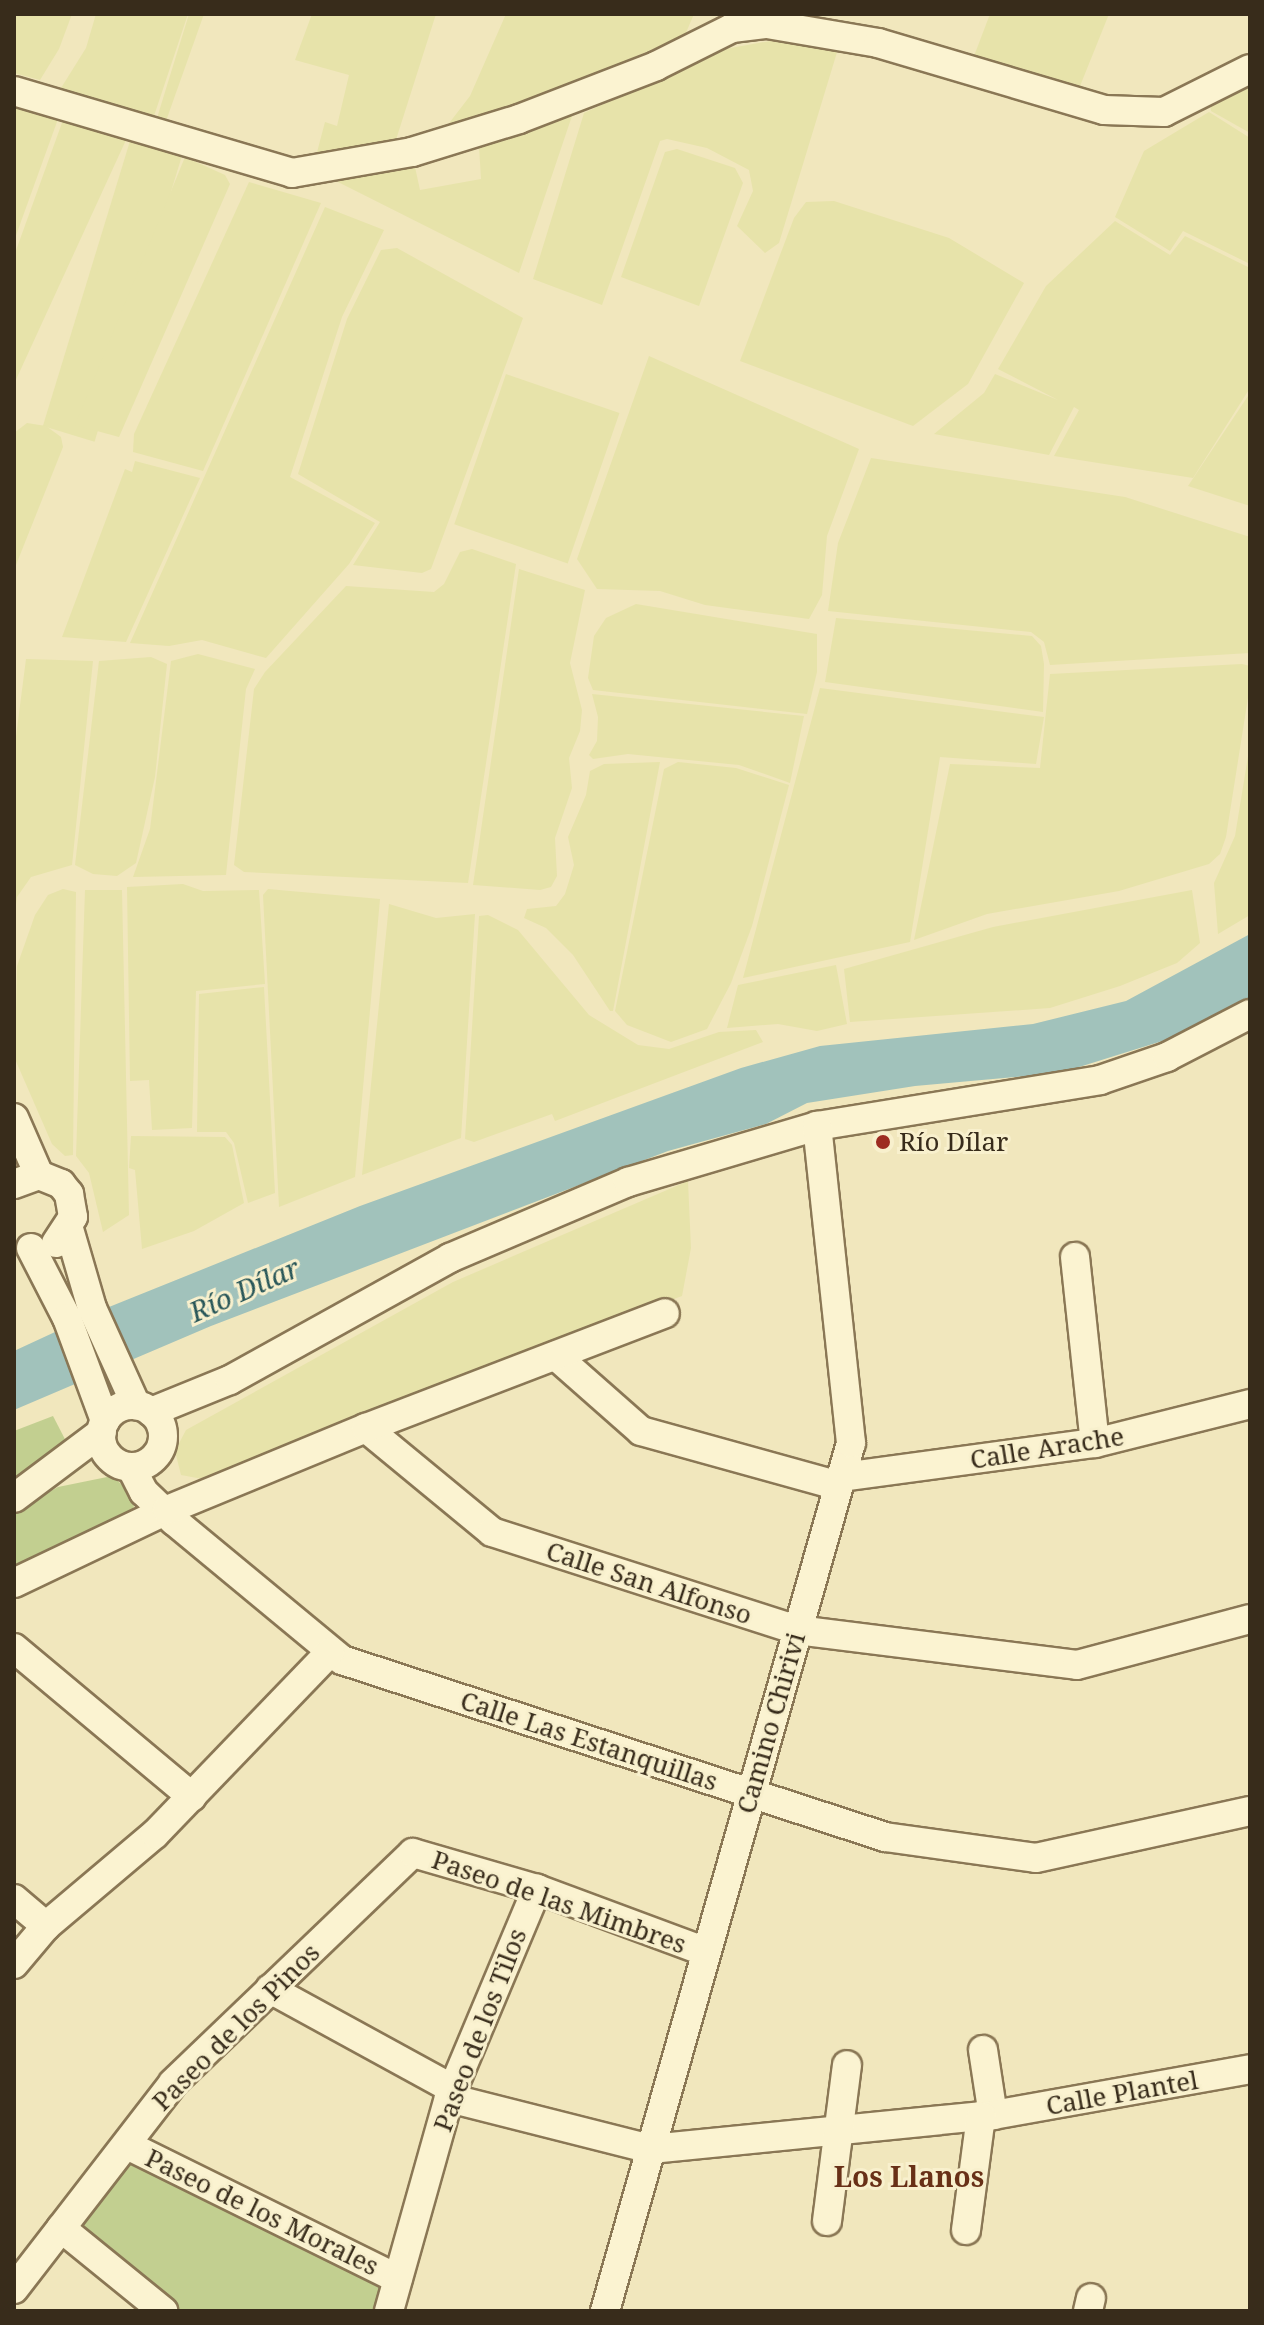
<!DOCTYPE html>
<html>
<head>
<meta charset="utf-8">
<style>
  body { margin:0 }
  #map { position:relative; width:1264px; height:2325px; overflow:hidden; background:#f1e7bd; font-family:"Noto Serif",serif }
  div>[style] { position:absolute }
  .farmland>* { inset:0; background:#e7e3aa; transform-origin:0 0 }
  .green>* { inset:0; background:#c2cf90 }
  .water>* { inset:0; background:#a1c2bb }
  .roads { filter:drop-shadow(2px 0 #8a7755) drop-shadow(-2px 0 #8a7755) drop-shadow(0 2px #8a7755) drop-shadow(0 -2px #8a7755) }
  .minor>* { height:28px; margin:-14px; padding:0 14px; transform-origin:14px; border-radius:14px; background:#fbf3d1 }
  .minor>.ring { margin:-14px; padding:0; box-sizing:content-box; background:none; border:28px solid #fbf3d1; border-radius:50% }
  .dots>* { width:22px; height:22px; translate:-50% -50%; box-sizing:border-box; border:4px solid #f8f0cd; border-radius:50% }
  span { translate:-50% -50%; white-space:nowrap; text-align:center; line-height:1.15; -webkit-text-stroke:6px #f8f0cd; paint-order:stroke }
  .poi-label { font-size:26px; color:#382c1b }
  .left { translate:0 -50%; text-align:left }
  .street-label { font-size:26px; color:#382c1b }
  .water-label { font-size:28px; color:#295759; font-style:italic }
  .neighbourhood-label { font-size:28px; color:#683017; font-weight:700 }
  .frame { position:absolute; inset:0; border:16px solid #382c1b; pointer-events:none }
</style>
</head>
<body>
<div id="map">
  <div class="farmland">
    <i style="clip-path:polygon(14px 14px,72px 14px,59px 49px,40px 80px,14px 73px)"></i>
    <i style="clip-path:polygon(96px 14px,188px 14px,153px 119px,61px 88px,86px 48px)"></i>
    <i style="clip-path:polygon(189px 14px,204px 14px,166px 121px,157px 118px)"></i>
    <i style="clip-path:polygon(312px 14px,436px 14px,394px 146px,316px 156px,325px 122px,337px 126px,349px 75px,295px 60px)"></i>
    <i style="clip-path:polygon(506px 14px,694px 14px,685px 35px,497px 117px,440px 135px,470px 96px)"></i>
    <i style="clip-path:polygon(990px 14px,1109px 14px,1076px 96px,971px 64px)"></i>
    <i style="clip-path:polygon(770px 41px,838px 49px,779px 243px,765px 253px,737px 226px,753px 191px,749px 170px,707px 148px,667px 139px,660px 141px,602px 305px,533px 279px,584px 113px,725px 49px)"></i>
    <i style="clip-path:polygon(1250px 78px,1250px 133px,1211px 111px,1210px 101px)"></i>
    <i style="clip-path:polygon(14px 105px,58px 119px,14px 241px)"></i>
    <i style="clip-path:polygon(574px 110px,519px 273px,336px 181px,415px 167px,420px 190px,481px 179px,479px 146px)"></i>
    <i style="clip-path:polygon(1209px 112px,1250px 138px,1250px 264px,1183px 231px,1170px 251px,1115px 217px,1144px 151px)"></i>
    <i style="clip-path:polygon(63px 120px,126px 140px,14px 384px,14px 256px)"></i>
    <i style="left:130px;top:141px;width:54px;height:298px;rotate:17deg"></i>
    <i style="clip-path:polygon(677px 149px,735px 168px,743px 183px,699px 306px,621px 277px,665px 152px)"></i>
    <i style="clip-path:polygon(185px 157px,225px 175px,230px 184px,119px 437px,75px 425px)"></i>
    <i style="clip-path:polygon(249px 182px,321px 203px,203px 471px,133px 452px,134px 434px)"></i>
    <i style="clip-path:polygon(834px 201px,949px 238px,1024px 283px,968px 384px,913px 426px,740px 361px,794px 218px,806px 202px)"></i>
    <i style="clip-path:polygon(325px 207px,384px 230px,342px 317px,290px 477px,375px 523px,349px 564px,266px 658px,202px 640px,169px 646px,130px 643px)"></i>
    <i style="clip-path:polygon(1115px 221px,1170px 255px,1185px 236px,1250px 268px,1250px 388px,1193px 478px,1054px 456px,1079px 410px,1074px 407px,1049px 455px,934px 434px,984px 393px,995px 374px,1058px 400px,998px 369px,1046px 286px)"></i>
    <i style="clip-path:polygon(397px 248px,523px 318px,431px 569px,422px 573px,353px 565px,380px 522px,298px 474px,347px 319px,381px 250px)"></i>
    <i style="clip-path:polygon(649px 356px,859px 449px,827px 536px,822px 595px,809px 619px,705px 605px,660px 591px,597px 589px,577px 559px)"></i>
    <i style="left:506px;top:374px;width:120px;height:159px;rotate:19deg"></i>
    <i style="clip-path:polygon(1250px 393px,1250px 506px,1188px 486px)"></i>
    <i style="clip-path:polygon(27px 423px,46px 426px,61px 437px,63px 447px,14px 570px,14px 433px)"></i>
    <i style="clip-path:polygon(871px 458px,1125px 497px,1250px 537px,1250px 653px,1050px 665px,1044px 642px,1031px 632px,828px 611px,838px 543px)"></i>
    <i style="clip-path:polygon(135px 461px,200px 478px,126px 642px,62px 637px,125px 469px,132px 472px)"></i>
    <i style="clip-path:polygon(472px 549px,516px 564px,468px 883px,244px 872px,234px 865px,254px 689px,265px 672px,346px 586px,434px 592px,444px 584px,460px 552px)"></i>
    <i style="clip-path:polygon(519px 569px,585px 590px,570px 663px,582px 710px,580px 731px,569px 758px,572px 788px,555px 838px,557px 876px,551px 887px,540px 890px,473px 885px)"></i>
    <i style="clip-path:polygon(636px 604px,817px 634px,817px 672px,807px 714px,593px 690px,588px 678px,594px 636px,606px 618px)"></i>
    <i style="clip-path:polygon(836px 618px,1032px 636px,1041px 646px,1044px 664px,1043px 712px,825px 682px)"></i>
    <i style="clip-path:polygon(198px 654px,255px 669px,246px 689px,226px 875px,133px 877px,150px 829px,171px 661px)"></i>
    <i style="clip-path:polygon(151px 657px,167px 664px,155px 777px,136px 863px,117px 876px,93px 874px,75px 865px,99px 661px)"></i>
    <i style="clip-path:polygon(26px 659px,93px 661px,72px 865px,31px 877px,17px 897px,14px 919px,14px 752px)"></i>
    <i style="clip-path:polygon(1242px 664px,1250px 666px,1250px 685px,1226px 837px,1220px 854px,1209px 864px,1119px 891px,987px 914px,914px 940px,950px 764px,1040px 768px,1050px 674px)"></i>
    <i style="clip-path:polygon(820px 688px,1044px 717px,1036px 764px,940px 757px,910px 942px,743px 978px)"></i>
    <i style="clip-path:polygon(592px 694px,804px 716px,790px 783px,739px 765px,628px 754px,593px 759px,589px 755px,597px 741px,598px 717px)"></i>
    <i style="clip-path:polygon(1250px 744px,1250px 915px,1218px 934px,1214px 883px,1235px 836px)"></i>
    <i style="clip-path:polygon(660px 762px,613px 1011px,610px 1011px,573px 955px,546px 928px,524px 918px,527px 909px,556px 906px,565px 894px,574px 865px,568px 837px,586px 795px,590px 771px,604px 764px)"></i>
    <i style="clip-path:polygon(678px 762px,736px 768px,789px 785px,752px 926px,731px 983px,707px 1029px,671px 1042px,627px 1025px,615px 1011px,664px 769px)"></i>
    <i style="clip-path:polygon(183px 884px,203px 891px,259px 890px,265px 984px,196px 991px,192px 1128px,152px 1130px,149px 1080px,130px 1081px,127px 887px)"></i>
    <i style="clip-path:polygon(63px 889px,76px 892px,73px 1155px,65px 1156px,52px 1144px,15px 1059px,17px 966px,35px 915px,48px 895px)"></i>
    <i style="clip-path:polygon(268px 889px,380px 899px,355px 1177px,279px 1207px,263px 895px)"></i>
    <i style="clip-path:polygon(85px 890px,122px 890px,129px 1215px,103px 1232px,89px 1173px,76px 1156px)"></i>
    <i style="clip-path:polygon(1192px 890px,1200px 943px,1177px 963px,1120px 986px,1050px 1008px,850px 1022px,844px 969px,993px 927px)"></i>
    <i style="clip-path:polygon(389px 904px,436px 918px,475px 914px,461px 1138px,362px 1175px)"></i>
    <i style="clip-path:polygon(488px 915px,518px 930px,589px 1015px,638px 1045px,669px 1049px,719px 1032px,756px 1030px,763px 1042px,555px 1121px,552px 1114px,474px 1142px,465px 1139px,479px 916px)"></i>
    <i style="clip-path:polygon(836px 965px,847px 1024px,817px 1031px,778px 1024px,727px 1028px,738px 985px)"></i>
    <i style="clip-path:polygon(264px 987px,275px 1193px,248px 1203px,234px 1143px,226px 1132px,197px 1132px,199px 994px)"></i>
    <i style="clip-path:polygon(131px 1136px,225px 1137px,232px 1145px,244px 1203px,194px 1231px,142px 1249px,135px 1170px,129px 1168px)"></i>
    <i style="clip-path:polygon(688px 1181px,691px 1248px,682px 1296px,360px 1416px,208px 1480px,181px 1475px,175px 1451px,186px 1430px,453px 1282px)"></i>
  </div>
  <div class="green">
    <i style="clip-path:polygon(53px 1416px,69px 1447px,14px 1479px,14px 1431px)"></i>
    <i style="clip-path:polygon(112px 1476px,135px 1496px,133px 1512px,14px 1571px,14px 1512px,58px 1487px)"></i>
    <i style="clip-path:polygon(130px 2157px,384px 2288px,378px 2311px,179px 2311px,78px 2226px)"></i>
  </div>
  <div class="water">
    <i style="clip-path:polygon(1250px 934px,1250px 997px,1175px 1037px,1060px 1073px,915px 1086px,807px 1103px,766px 1124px,668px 1151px,211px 1326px,14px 1410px,14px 1351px,109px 1307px,360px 1206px,741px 1068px,820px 1046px,1033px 1024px,1126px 1001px)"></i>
  </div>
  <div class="roads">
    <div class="minor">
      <i style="left:14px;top:91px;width:290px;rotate:16.4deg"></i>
      <i style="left:292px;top:173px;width:122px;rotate:-9.9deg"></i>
      <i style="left:412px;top:152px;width:112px;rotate:-17.1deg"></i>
      <i style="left:519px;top:119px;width:147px;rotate:-21.1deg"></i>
      <i style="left:656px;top:66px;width:85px;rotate:-26.6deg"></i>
      <i style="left:732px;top:28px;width:35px;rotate:-7deg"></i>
      <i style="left:767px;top:24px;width:113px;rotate:9.7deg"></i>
      <i style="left:878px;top:43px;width:236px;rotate:16.5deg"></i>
      <i style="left:1104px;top:110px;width:60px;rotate:1.9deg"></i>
      <i style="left:1164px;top:112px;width:96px;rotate:-26.6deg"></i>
      <i style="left:14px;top:1118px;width:62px;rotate:66.3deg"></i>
      <i style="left:14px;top:1184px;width:27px;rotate:-20deg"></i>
      <i style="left:39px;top:1175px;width:24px;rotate:22deg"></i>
      <i style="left:61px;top:1184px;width:13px;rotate:51deg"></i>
      <i style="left:69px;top:1194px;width:23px;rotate:80deg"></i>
      <i style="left:73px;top:1217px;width:31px;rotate:123deg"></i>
      <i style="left:69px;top:1229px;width:82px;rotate:73.8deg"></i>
      <i style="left:92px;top:1308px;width:107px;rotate:65.6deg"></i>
      <i style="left:31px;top:1248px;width:79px;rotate:62.8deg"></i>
      <i style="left:67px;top:1318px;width:110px;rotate:69.7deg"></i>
      <i style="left:1075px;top:1257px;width:187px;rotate:83.9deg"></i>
      <i style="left:556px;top:1356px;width:113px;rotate:41.4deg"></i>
      <i style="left:641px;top:1431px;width:205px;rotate:15.5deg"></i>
      <i class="ring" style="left:101px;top:1405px;width:34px;height:34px"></i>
      <i style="left:151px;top:1412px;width:85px;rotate:-22.1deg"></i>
      <i style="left:230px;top:1380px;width:252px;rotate:-29deg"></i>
      <i style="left:450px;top:1258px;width:194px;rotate:-23.1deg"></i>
      <i style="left:628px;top:1182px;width:197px;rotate:-16.5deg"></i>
      <i style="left:817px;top:1126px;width:287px;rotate:-9.2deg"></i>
      <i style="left:1100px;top:1080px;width:71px;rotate:-18.9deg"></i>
      <i style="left:1167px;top:1057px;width:93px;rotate:-27.4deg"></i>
      <i style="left:366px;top:1428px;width:163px;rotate:39.5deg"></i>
      <i style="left:492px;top:1532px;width:320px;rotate:17.8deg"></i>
      <i style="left:797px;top:1630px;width:282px;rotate:7.1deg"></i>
      <i style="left:1077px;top:1665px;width:179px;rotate:-14.9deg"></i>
      <i style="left:131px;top:1467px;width:28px;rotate:63deg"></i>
      <i style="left:144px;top:1492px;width:42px;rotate:44deg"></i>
      <i style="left:174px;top:1521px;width:218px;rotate:39.6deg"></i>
      <i style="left:342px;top:1660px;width:571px;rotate:18.05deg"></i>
      <i style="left:885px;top:1837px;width:152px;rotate:7.9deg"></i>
      <i style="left:1036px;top:1858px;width:219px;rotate:-12.4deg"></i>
      <i style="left:842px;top:1477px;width:255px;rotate:-7.7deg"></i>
      <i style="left:1095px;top:1443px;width:160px;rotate:-14.1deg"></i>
      <i style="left:14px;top:1498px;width:110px;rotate:-36.9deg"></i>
      <i style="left:14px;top:1583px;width:170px;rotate:-25.5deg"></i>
      <i style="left:167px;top:1510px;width:215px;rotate:-22.4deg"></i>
      <i style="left:366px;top:1428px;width:320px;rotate:-21deg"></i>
      <i style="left:14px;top:1648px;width:232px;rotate:39.9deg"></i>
      <i style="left:14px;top:1899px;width:42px;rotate:40.2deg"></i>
      <i style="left:14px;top:1964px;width:50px;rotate:-49.9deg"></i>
      <i style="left:46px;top:1926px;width:143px;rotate:-40.2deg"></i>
      <i style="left:155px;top:1834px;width:252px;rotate:-46.1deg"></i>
      <i style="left:270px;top:1989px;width:209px;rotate:28.7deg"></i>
      <i style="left:983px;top:2050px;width:66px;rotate:81.3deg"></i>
      <i style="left:449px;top:2098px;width:208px;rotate:14.2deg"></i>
      <i style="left:651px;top:2149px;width:344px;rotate:-5.7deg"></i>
      <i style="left:993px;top:2115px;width:261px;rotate:-10.1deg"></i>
      <i style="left:127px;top:2145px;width:302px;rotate:26.3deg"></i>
      <i style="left:827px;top:2221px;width:157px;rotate:-82.7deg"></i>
      <i style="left:61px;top:2228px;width:132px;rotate:39.1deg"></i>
      <i style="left:966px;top:2230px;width:115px;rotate:-82.5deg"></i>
      <i style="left:14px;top:2289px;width:260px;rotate:-52.3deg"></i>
      <i style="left:173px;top:2083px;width:332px;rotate:-43.8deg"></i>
      <i style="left:413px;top:1853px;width:129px;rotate:16.2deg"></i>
      <i style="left:537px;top:1889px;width:180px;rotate:20.4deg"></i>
      <i style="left:389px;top:2311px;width:221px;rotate:-74.3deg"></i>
      <i style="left:449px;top:2098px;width:227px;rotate:-67.2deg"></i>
      <i style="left:605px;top:2311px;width:902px;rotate:-74.18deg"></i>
      <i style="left:851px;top:1443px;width:319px;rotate:-96.1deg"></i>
      <i style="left:1088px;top:2311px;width:13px;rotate:-77deg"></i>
    </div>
  </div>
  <div class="dots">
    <i style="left:883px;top:1142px;background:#9d2c21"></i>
  </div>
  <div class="poi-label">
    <span class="left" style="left:899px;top:1142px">Río Dílar</span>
  </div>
  <div class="street-label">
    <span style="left:1047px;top:1448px;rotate:-9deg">Calle Arache</span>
    <span style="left:649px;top:1583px;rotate:18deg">Calle San Alfonso</span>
    <span style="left:771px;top:1723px;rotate:-74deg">Camino Chirivi</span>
    <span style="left:589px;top:1741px;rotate:18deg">Calle Las Estanquillas</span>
    <span style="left:559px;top:1902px;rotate:19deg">Paseo de las Mimbres</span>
    <span style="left:236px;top:2027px;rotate:-45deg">Paseo de los Pinos</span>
    <span style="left:480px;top:2030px;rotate:-69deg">Paseo de los Tilos</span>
    <span style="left:1122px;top:2093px;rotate:-10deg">Calle Plantel</span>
    <span style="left:262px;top:2212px;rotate:26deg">Paseo de los Morales</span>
  </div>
  <div class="water-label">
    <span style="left:244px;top:1289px;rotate:-24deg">Río Dílar</span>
  </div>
  <div class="neighbourhood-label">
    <span style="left:909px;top:2176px">Los Llanos</span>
  </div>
  <div class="frame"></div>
</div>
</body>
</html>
